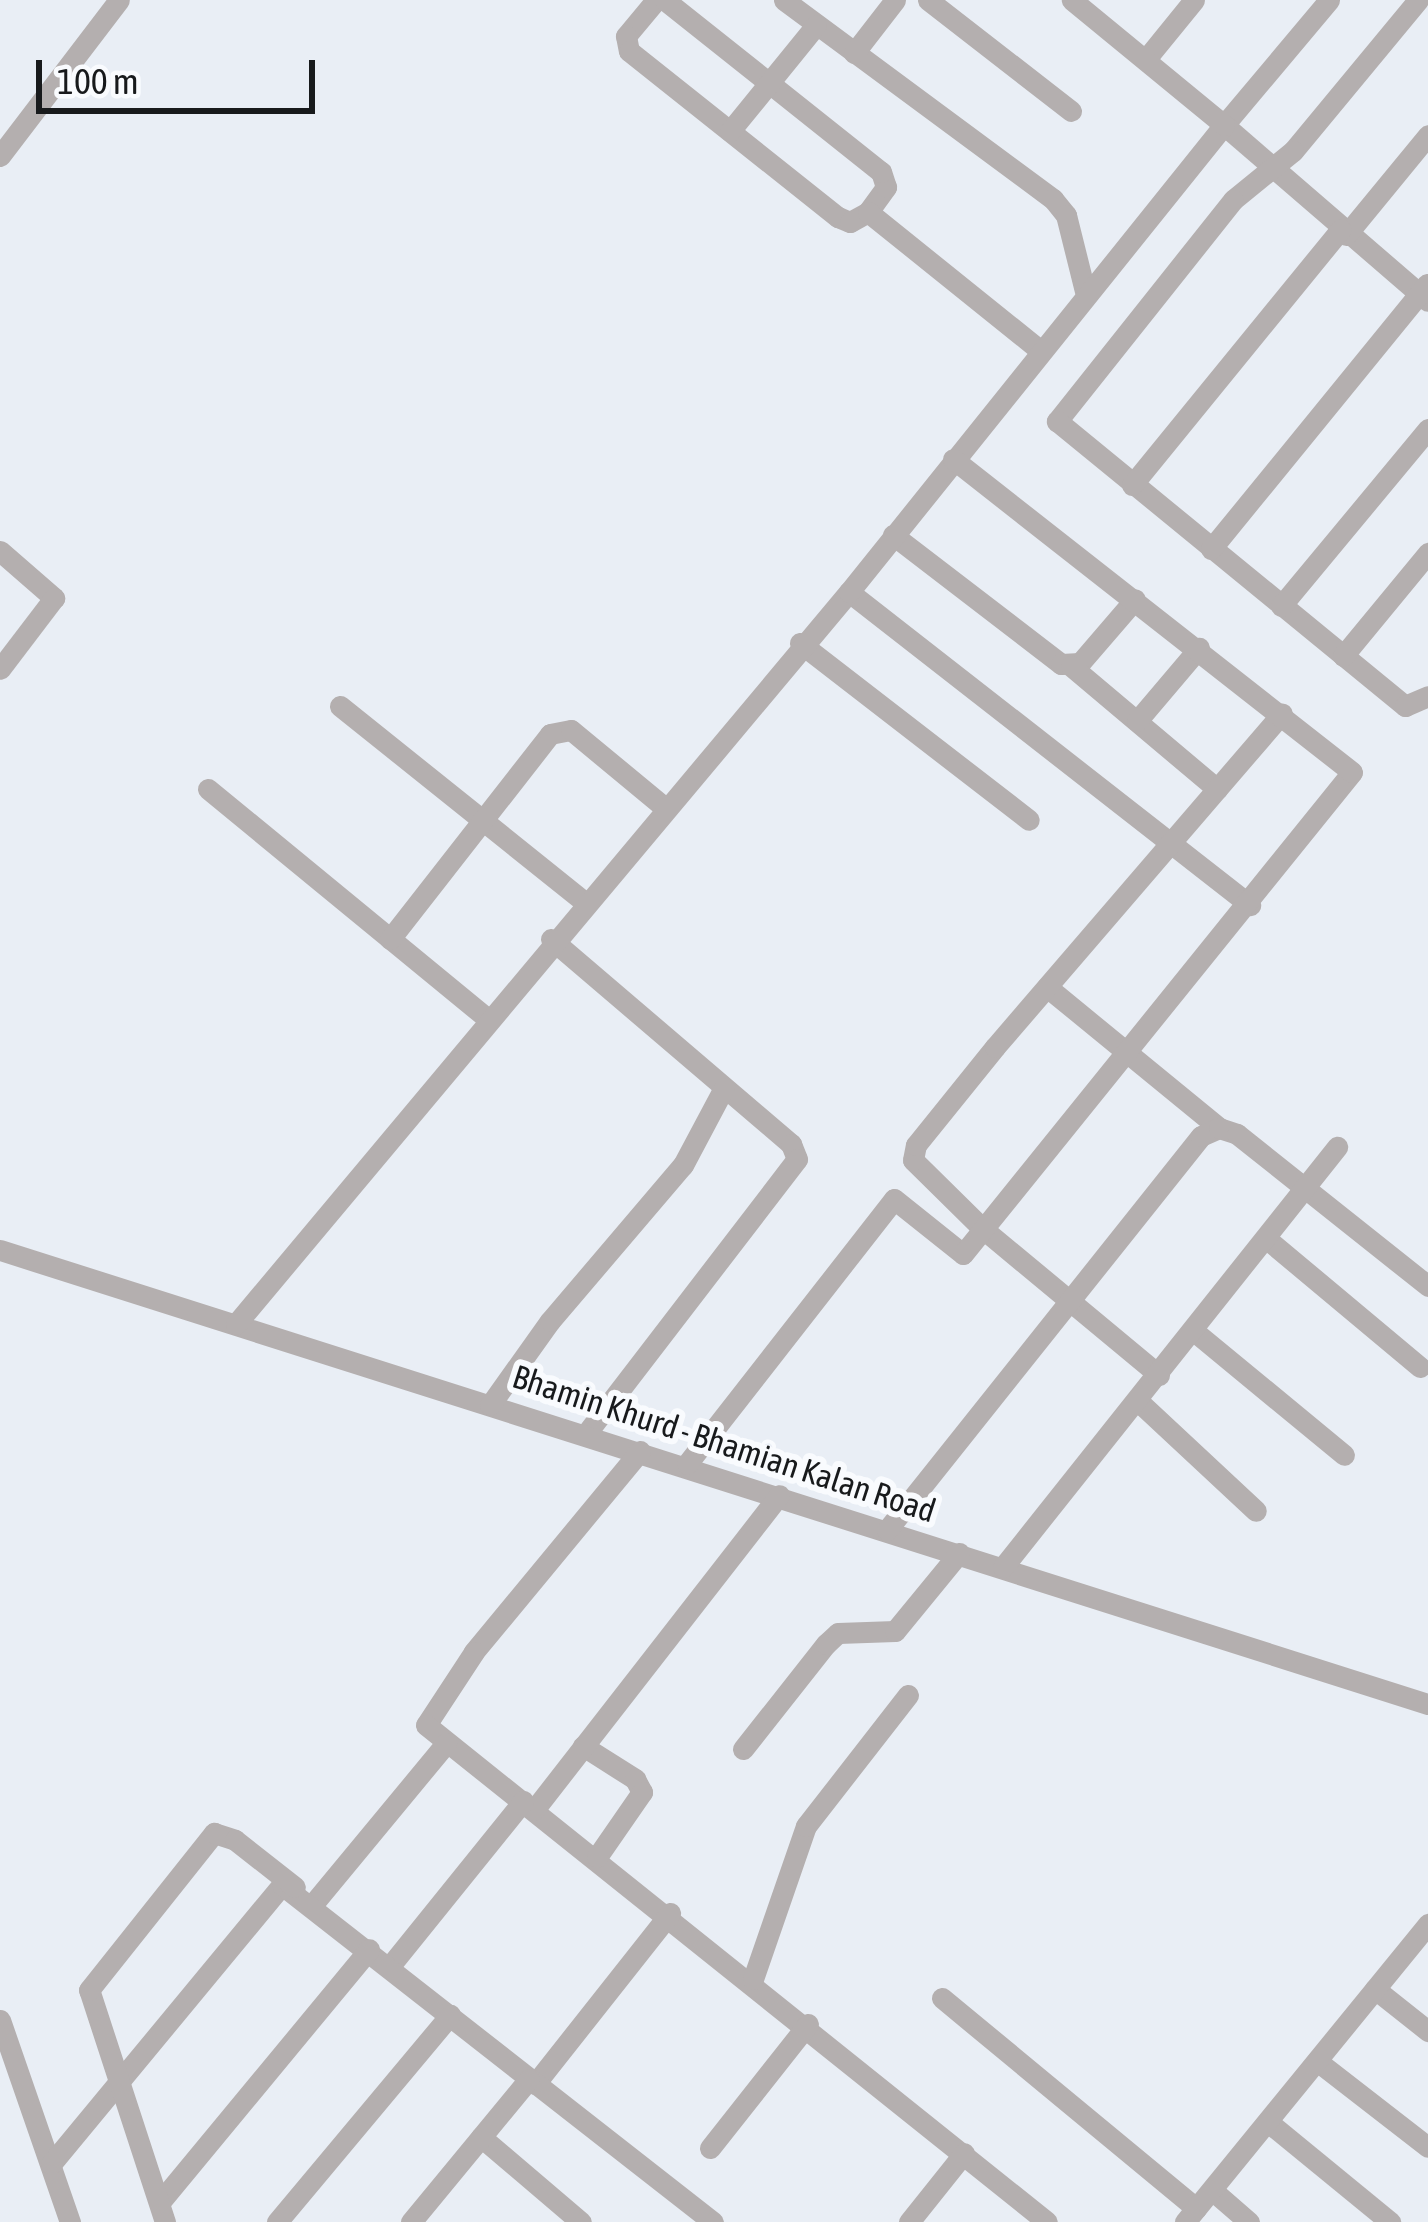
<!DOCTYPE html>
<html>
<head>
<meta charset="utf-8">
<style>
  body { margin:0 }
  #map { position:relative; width:1428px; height:2222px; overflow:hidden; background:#e9eef5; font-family:"Asap Condensed",sans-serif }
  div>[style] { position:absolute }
  .minor>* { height:21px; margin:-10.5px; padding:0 10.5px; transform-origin:10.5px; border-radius:10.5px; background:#b4afaf }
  span { translate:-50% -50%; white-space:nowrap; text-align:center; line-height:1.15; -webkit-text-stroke:12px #f9fbfe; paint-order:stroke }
  .street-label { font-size:33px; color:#181a1c }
  .scale { position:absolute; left:36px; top:60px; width:279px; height:54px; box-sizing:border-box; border:6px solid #181a1c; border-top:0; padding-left:15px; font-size:36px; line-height:42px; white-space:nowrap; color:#181a1c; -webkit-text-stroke:9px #f9fbfe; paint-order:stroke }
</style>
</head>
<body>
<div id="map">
  <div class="minor">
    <i style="left:656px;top:0;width:47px;rotate:129.8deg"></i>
    <i style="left:626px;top:36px;width:15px;rotate:79deg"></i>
    <i style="left:629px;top:51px;width:267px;rotate:38.5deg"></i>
    <i style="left:838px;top:217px;width:13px;rotate:23deg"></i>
    <i style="left:850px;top:222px;width:21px;rotate:-29deg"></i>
    <i style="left:868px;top:212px;width:31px;rotate:-54deg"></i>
    <i style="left:886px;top:187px;width:16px;rotate:-108deg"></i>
    <i style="left:881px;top:172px;width:276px;rotate:-141.5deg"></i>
    <i style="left:784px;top:0;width:335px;rotate:36.5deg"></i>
    <i style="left:1053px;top:199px;width:21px;rotate:51deg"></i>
    <i style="left:1066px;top:215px;width:78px;rotate:76deg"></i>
    <i style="left:928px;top:0;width:181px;rotate:37.8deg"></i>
    <i style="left:1329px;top:0;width:163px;rotate:130deg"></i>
    <i style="left:1224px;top:125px;width:269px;rotate:40.8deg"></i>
    <i style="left:1418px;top:0;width:196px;rotate:129.6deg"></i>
    <i style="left:1293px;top:151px;width:77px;rotate:140.8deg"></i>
    <i style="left:1233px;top:200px;width:283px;rotate:128.5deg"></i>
    <i style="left:1057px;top:421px;width:450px;rotate:39.3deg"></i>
    <i style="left:1405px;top:706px;width:25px;rotate:-23deg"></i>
    <i style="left:854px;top:53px;width:67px;rotate:-52.3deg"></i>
    <i style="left:1146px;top:59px;width:76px;rotate:-50.9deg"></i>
    <i style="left:730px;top:131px;width:136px;rotate:-50.9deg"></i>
    <i style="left:0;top:156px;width:196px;rotate:-52.7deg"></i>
    <i style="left:868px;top:212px;width:217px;rotate:38.8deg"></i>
    <i style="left:1346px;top:235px;width:129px;rotate:-50.6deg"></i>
    <i style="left:1132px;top:485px;width:330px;rotate:-50.8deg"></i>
    <i style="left:893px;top:535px;width:212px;rotate:37.5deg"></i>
    <i style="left:1061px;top:664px;width:19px;rotate:-3deg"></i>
    <i style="left:1080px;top:663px;width:84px;rotate:-49.3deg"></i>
    <i style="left:1211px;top:549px;width:342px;rotate:-50.8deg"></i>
    <i style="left:0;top:551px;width:72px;rotate:41deg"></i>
    <i style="left:54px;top:598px;width:89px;rotate:127.3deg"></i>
    <i style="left:849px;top:592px;width:509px;rotate:37.97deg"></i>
    <i style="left:1281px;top:606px;width:230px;rotate:-50.3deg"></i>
    <i style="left:800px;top:643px;width:289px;rotate:37.7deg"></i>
    <i style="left:1343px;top:656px;width:134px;rotate:-50.5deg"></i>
    <i style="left:1071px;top:666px;width:191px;rotate:40.1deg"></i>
    <i style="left:340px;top:706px;width:312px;rotate:38.7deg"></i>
    <i style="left:1137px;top:721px;width:96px;rotate:-49.7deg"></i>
    <i style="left:208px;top:789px;width:360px;rotate:39.4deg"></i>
    <i style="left:390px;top:939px;width:260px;rotate:-52deg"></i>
    <i style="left:550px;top:734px;width:21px;rotate:-11deg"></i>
    <i style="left:571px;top:730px;width:119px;rotate:39.6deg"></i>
    <i style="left:551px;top:939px;width:316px;rotate:40.5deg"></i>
    <i style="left:791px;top:1144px;width:16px;rotate:68deg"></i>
    <i style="left:797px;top:1159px;width:345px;rotate:127.5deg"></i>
    <i style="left:1047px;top:987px;width:222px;rotate:39.3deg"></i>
    <i style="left:1268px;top:1240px;width:198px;rotate:39.9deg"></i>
    <i style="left:0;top:1250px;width:1498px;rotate:17.64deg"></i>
    <i style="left:236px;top:1324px;width:955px;rotate:-50.06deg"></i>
    <i style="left:849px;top:592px;width:599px;rotate:-51.24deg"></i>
    <i style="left:1224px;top:125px;width:197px;rotate:-140.6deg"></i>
    <i style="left:1195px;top:1332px;width:193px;rotate:39.5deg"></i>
    <i style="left:1159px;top:1375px;width:229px;rotate:-140.3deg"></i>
    <i style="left:983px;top:1229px;width:98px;rotate:-135.4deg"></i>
    <i style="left:913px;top:1160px;width:15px;rotate:-79deg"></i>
    <i style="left:916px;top:1145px;width:126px;rotate:-51.1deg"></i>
    <i style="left:995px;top:1047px;width:440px;rotate:-49.3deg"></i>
    <i style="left:1138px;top:1401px;width:161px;rotate:43deg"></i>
    <i style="left:490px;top:1405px;width:103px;rotate:-54.5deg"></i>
    <i style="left:550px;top:1321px;width:205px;rotate:-49.6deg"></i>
    <i style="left:683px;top:1165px;width:87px;rotate:-62deg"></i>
    <i style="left:640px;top:1451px;width:261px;rotate:129.6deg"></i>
    <i style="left:474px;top:1652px;width:87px;rotate:123.3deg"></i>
    <i style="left:426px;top:1725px;width:795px;rotate:38.67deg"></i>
    <i style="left:687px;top:1464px;width:336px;rotate:-52deg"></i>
    <i style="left:894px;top:1199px;width:88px;rotate:38.6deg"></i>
    <i style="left:963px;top:1254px;width:619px;rotate:-51.09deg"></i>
    <i style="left:1352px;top:772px;width:507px;rotate:-141.89deg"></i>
    <i style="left:887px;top:1530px;width:504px;rotate:-51.45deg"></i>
    <i style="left:1201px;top:1136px;width:20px;rotate:-24deg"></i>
    <i style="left:1219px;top:1128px;width:19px;rotate:18deg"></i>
    <i style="left:1237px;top:1134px;width:244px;rotate:38.5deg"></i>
    <i style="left:1003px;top:1567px;width:537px;rotate:-51.51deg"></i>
    <i style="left:583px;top:1746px;width:62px;rotate:32.4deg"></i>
    <i style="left:635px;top:1779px;width:15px;rotate:62deg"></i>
    <i style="left:642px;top:1792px;width:79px;rotate:124.7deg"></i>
    <i style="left:743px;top:1749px;width:134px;rotate:-51.7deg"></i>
    <i style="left:826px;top:1644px;width:16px;rotate:-43deg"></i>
    <i style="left:838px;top:1633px;width:57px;rotate:-2deg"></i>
    <i style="left:895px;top:1631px;width:101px;rotate:-50.6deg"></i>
    <i style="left:534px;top:1810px;width:399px;rotate:-52.1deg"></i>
    <i style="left:313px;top:1904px;width:209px;rotate:-50.4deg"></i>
    <i style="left:390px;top:1966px;width:212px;rotate:-51.1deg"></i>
    <i style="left:753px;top:1979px;width:162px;rotate:-70.9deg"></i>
    <i style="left:806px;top:1826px;width:166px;rotate:-52.1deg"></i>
    <i style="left:1375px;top:1989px;width:68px;rotate:38.4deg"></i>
    <i style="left:942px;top:1998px;width:330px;rotate:39.6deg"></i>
    <i style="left:0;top:2020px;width:214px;rotate:70.9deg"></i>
    <i style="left:1317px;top:2061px;width:140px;rotate:37.8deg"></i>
    <i style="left:535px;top:2084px;width:218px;rotate:-51.7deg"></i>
    <i style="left:1268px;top:2122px;width:158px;rotate:39.3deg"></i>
    <i style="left:481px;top:2137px;width:131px;rotate:40.4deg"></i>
    <i style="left:710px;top:2148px;width:158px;rotate:-51.7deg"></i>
    <i style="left:51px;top:2164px;width:362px;rotate:-50.4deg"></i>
    <i style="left:282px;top:1885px;width:547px;rotate:38.02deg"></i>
    <i style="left:1212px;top:2190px;width:49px;rotate:40.9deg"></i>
    <i style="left:160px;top:2202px;width:328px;rotate:-50.4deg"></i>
    <i style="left:165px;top:2222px;width:244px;rotate:-108.1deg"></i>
    <i style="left:89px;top:1990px;width:201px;rotate:-51.5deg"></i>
    <i style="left:214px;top:1833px;width:22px;rotate:18deg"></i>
    <i style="left:235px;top:1840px;width:76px;rotate:38.1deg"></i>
    <i style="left:277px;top:2222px;width:270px;rotate:-50.1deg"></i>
    <i style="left:411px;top:2222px;width:185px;rotate:-50.5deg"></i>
    <i style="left:909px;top:2222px;width:88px;rotate:-51.4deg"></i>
    <i style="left:1185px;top:2222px;width:385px;rotate:-50.8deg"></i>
  </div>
  <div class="street-label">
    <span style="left:724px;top:1444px;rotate:18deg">Bhamin Khurd - Bhamian Kalan Road</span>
  </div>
  <div class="scale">100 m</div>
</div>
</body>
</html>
